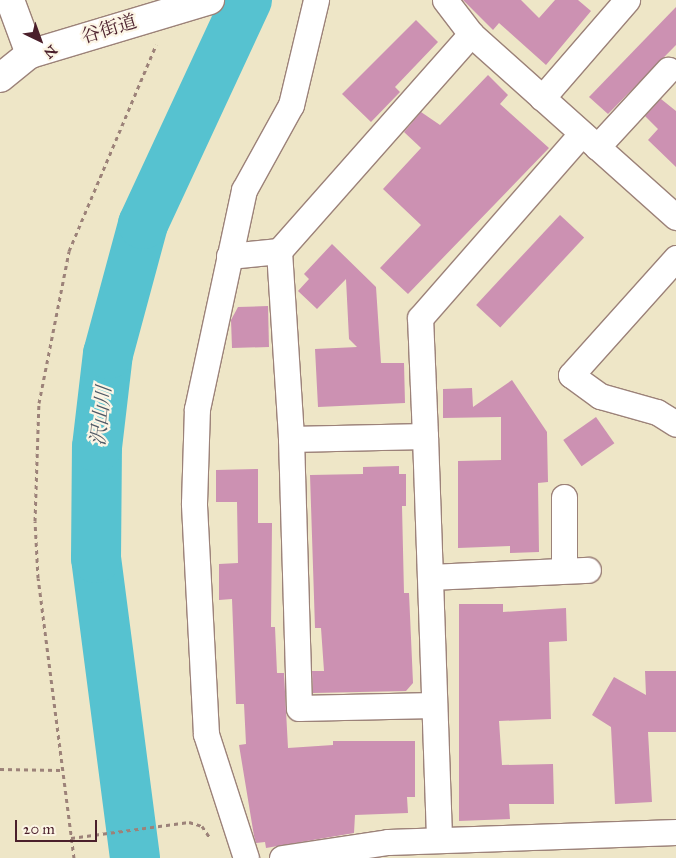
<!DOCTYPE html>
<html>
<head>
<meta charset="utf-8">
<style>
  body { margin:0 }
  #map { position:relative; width:676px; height:858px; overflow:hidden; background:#eee6c7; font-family:"IM FELL Great Primer","Noto Serif JP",serif }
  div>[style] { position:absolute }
  .river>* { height:50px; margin:-25px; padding:0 25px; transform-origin:25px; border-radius:25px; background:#56c2d0 }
  .building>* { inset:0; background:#cc91b2; transform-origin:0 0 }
  .path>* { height:3px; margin-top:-1.5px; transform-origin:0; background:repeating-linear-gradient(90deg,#9c8279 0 4px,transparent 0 8px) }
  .roads { filter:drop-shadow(1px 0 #9c8279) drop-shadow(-1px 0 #9c8279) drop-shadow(0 1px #9c8279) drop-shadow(0 -1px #9c8279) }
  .street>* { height:25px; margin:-12.5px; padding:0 12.5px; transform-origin:12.5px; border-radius:12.5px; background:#fff }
  .secondary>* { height:28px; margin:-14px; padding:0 14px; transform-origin:14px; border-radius:14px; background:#fff }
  span { translate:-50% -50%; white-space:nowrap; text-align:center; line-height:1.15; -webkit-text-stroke:4.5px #fcf5e5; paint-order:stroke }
  .street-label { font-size:19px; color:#4a1f2b }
  .water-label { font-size:20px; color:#4e5865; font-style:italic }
  .north { position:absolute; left:15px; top:15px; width:50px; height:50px; -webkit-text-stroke:4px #fcf5e5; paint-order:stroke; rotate:138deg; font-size:14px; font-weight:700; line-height:20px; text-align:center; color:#4a1f2b }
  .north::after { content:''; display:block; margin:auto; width:18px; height:22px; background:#4a1f2b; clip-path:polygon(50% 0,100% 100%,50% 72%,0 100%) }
  .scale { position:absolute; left:15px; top:820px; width:82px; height:22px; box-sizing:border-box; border:2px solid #4a1f2b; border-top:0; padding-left:6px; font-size:15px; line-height:18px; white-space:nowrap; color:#4a1f2b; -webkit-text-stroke:4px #fcf5e5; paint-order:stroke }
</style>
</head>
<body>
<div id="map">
  <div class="river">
    <i style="left:135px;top:858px;width:303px;rotate:-97.4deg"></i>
    <i style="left:96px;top:558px;width:111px;rotate:-89.5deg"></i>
    <i style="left:97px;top:447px;width:94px;rotate:-83.3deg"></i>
    <i style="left:108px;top:354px;width:135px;rotate:-74.9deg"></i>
    <i style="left:143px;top:224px;width:247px;rotate:-65.1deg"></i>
  </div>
  <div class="building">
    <i style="clip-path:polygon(463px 0,521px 0,539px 18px,555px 0,578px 0,591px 11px,546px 65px,499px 23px,493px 30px)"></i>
    <i style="clip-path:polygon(676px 7px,676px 45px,608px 114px,589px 97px)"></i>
    <i style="clip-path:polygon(416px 20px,438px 42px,395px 87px,400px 92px,371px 122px,342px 94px)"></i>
    <i style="clip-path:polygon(488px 75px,508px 95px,500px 104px,549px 148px,408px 294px,380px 268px,421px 225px,383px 189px,421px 148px,404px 132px,421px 112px,440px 125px)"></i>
    <i style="clip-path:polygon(661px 99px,676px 111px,676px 167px,648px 140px,658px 129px,645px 116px)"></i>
    <i style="left:560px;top:215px;width:33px;height:123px;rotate:43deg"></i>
    <i style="clip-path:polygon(332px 244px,376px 287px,381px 363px,404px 363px,405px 403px,318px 407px,315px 349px,357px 347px,349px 339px,346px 279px,317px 309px,298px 291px,309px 279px,304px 274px)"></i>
    <i style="clip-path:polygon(268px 306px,269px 347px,232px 348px,231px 320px,238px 307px)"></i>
    <i style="clip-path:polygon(512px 380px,547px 432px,548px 482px,538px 483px,539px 552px,510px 553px,510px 546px,458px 548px,458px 461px,501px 460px,501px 417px,443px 418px,443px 389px,472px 388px,473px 407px)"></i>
    <i style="left:596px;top:417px;width:32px;height:40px;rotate:55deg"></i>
    <i style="clip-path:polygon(399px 466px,399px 474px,406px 474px,406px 506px,402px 506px,404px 593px,409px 593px,413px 683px,406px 691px,313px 693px,312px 671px,324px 671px,321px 628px,315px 628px,310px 475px,363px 474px,363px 467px)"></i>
    <i style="clip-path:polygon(258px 469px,258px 523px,272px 523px,271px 627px,275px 627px,277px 673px,284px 673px,288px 748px,333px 745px,333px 741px,415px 741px,415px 797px,407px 797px,408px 813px,355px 815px,354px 833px,266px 848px,265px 842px,256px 843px,254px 836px,239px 745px,246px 744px,244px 704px,236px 704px,232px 599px,219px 600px,219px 564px,238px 563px,237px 502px,216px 502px,216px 470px)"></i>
    <i style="clip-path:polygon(459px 604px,503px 604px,503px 612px,566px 608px,567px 641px,549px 642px,551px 719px,499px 721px,502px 765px,553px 764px,554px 804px,509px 804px,510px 819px,459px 821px)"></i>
    <i style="clip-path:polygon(645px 671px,676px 671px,676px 732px,648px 732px,652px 802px,615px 804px,611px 727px,592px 715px,614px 677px,646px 695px)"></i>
  </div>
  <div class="path">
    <i style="left:0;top:769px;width:60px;rotate:1deg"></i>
    <i style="left:71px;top:838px;width:119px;rotate:-7.7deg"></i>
    <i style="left:189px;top:822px;width:14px;rotate:17deg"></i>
    <i style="left:202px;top:826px;width:14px;rotate:56deg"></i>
    <i style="left:74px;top:858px;width:282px;rotate:-97.3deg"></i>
    <i style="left:38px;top:578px;width:57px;rotate:-93deg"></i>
    <i style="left:35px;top:521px;width:118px;rotate:-88.1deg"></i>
    <i style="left:39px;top:403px;width:155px;rotate:-78.8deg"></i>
    <i style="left:69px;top:251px;width:224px;rotate:-67.1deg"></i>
  </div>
  <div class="roads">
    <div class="street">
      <i style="left:445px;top:0;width:43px;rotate:52.6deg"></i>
      <i style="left:542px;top:98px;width:130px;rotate:-49.1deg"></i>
      <i style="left:597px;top:147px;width:105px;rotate:-47.3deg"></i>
      <i style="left:279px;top:251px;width:188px;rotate:86.3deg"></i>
      <i style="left:229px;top:256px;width:50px;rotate:-5.7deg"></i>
      <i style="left:279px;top:251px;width:290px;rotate:-48.5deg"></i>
      <i style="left:471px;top:34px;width:275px;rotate:41.8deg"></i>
      <i style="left:676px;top:258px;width:157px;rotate:131.9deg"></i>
      <i style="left:571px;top:375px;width:36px;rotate:36deg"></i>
      <i style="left:600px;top:396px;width:59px;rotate:15.7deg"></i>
      <i style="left:657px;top:412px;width:22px;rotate:32deg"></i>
      <i style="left:425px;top:436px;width:118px;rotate:-92.4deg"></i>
      <i style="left:420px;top:318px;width:244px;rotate:-48.8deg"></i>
      <i style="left:564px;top:570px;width:73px;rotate:-90deg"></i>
      <i style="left:431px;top:577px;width:157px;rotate:-2.6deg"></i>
      <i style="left:433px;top:705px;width:134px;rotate:178.7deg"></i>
      <i style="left:299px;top:708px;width:269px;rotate:-91.7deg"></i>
      <i style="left:291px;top:439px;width:134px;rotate:-1.3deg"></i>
      <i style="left:425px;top:436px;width:404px;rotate:88deg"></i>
      <i style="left:246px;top:858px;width:130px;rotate:-107.9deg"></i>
      <i style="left:206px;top:734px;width:231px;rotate:-93deg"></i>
      <i style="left:194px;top:503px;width:94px;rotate:-88.2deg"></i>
      <i style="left:197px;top:409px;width:224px;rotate:-77.9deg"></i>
      <i style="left:244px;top:190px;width:97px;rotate:-61.1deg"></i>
      <i style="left:291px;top:105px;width:108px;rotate:-76.6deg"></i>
      <i style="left:282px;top:858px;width:107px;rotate:-8.6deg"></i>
      <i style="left:388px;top:842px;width:288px;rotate:-2deg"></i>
    </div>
    <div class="secondary">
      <i style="left:10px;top:0;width:58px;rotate:69.7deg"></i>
      <i style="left:0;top:78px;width:38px;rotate:-39deg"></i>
      <i style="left:30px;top:54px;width:188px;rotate:-16.7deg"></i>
    </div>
  </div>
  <div class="street-label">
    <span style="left:109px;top:29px;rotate:-17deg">谷街道</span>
  </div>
  <div class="water-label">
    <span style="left:101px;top:416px;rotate:-84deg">沢山川</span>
  </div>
  <div class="north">N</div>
  <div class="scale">20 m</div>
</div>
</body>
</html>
